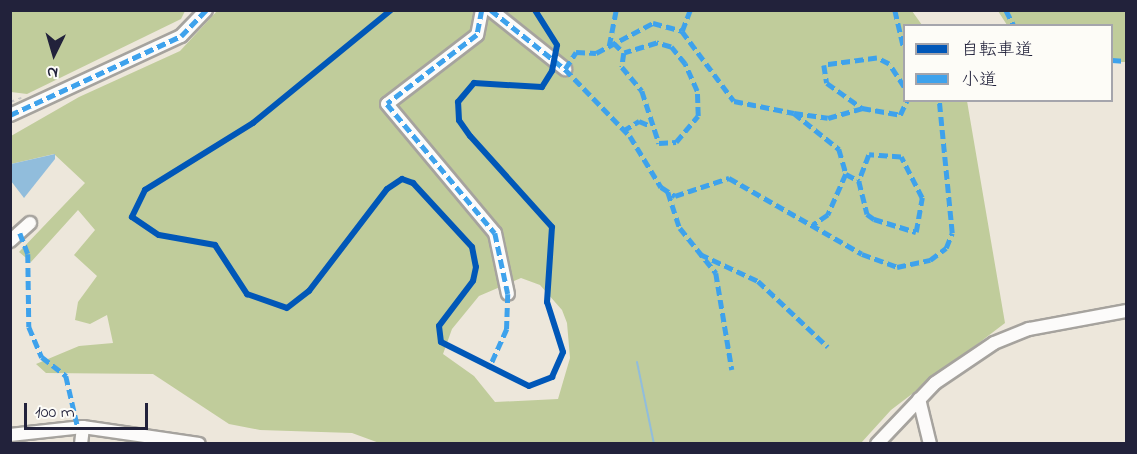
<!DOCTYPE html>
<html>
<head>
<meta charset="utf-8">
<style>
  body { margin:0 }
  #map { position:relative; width:1137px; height:454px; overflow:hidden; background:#ede7db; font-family:"Indie Flower","Klee One",sans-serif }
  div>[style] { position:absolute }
  .forest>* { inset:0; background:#c0cc9b }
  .water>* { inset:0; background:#91bddc }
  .stream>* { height:2px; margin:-1px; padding:0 1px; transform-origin:1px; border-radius:1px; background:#91bddc }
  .path>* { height:1.5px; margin-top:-0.75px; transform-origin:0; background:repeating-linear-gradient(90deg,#cac9c8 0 4.5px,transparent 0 9px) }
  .roads { filter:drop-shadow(2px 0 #a6a39e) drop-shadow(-2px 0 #a6a39e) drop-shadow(0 2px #a6a39e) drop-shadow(0 -2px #a6a39e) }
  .minor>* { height:12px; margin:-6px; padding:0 6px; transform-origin:6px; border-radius:6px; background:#fcfbfa }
  .quiet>* { height:4.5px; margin-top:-2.25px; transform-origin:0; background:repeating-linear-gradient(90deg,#3ea2ec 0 9px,transparent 0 13.5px) }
  .cycleway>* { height:6px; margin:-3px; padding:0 3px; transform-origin:3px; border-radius:3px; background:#0057b8 }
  span { translate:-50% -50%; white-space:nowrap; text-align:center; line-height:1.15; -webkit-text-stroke:4.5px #fdfcf7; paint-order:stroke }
  .frame { position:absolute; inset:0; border:12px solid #22223b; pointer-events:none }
  .legend { position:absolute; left:903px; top:24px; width:210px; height:78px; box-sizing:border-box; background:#fdfcf7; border:2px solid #a5a5ac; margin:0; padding:8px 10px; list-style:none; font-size:18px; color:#22223b }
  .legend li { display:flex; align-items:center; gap:12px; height:30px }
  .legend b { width:30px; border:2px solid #a5a5ac }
  .north { position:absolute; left:24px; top:24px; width:60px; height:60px; -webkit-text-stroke:4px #fdfcf7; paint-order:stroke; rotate:185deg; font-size:16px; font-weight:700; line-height:24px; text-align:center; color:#22223b }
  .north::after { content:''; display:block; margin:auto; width:21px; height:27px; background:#22223b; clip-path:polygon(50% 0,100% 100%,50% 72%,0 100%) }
  .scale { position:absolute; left:24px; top:403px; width:124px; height:27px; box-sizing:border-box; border:3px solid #22223b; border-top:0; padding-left:8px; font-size:18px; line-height:21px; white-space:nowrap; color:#22223b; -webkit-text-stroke:4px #fdfcf7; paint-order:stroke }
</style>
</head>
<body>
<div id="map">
  <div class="forest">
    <i style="clip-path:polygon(11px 10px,185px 10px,185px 11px,181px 19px,27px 94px,11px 92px)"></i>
    <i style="clip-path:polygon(evenodd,217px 11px,912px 11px,922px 25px,904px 26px,904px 100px,967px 101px,1005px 323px,891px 410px,861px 443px,382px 444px,352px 433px,260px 430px,229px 424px,153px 374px,46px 373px,36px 364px,79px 346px,113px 343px,107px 315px,90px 324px,75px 320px,78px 302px,97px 276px,74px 255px,95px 230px,78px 210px,31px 262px,19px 252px,85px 183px,54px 154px,11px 164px,11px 136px,79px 97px,180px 51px,217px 11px,521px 278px,540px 285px,562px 310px,567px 323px,570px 358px,558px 399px,495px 402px,474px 376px,443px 354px,452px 329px,479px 296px,521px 278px)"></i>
    <i style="clip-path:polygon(998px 11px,1126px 11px,1126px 62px,1112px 62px,1112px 26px,1007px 25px)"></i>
  </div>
  <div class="water">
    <i style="clip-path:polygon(55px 154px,55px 159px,24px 198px,11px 181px,11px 164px)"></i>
  </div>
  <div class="stream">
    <i style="left:637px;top:362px;width:84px;rotate:78.3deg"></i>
  </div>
  <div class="path">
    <i style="left:10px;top:102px;width:12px;rotate:-20deg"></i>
  </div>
  <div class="roads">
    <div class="minor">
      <i style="left:482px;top:10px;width:25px;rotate:101deg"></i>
      <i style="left:477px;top:35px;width:113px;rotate:142.5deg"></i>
      <i style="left:387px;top:104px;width:168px;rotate:50.1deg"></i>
      <i style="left:495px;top:233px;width:62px;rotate:78deg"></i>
      <i style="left:491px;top:10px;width:95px;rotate:38.6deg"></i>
      <i style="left:10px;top:115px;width:188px;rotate:-24.8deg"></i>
      <i style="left:181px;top:36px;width:36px;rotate:-46deg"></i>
      <i style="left:10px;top:241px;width:27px;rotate:-42deg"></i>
      <i style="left:919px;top:399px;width:46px;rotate:76.3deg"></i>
      <i style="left:10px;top:435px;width:73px;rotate:-6.3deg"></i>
      <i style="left:83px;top:427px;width:117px;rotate:8.3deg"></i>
      <i style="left:81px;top:444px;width:17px;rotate:-83deg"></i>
      <i style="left:877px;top:444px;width:84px;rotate:-46.4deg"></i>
      <i style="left:935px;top:383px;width:71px;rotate:-34.1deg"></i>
      <i style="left:994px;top:343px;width:38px;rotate:-22deg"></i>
      <i style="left:1029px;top:329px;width:99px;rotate:-10.5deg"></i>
    </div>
  </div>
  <div class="quiet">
    <i style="left:482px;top:10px;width:25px;rotate:101deg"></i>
    <i style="left:477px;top:35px;width:113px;rotate:142.5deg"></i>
    <i style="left:387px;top:104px;width:168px;rotate:50.1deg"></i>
    <i style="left:495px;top:233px;width:62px;rotate:78deg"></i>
    <i style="left:508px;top:294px;width:35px;rotate:92deg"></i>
    <i style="left:507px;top:329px;width:44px;rotate:114.2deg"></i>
    <i style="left:491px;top:10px;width:95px;rotate:38.6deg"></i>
    <i style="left:565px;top:69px;width:93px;rotate:45.9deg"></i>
    <i style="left:630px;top:136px;width:60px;rotate:58.7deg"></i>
    <i style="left:661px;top:187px;width:17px;rotate:33deg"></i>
    <i style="left:675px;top:196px;width:57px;rotate:-18.4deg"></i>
    <i style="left:729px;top:178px;width:153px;rotate:29.7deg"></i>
    <i style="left:862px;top:254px;width:37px;rotate:20deg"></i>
    <i style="left:897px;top:267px;width:34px;rotate:-12deg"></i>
    <i style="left:930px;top:260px;width:20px;rotate:-37deg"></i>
    <i style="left:946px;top:248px;width:16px;rotate:-68deg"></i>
    <i style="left:952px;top:233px;width:134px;rotate:-95.6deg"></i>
    <i style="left:895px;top:10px;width:40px;rotate:77deg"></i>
    <i style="left:1006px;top:10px;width:18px;rotate:63deg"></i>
    <i style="left:682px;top:31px;width:22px;rotate:-69deg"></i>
    <i style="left:614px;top:43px;width:14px;rotate:45deg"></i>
    <i style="left:624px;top:53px;width:14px;rotate:98deg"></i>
    <i style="left:622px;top:67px;width:31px;rotate:50deg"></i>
    <i style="left:642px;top:91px;width:55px;rotate:71.9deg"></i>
    <i style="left:659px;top:143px;width:17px;rotate:-3deg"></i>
    <i style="left:676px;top:142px;width:34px;rotate:-50deg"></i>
    <i style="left:698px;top:116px;width:25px;rotate:-92deg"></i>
    <i style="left:697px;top:91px;width:30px;rotate:-114deg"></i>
    <i style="left:685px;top:64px;width:22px;rotate:-129deg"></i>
    <i style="left:671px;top:47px;width:15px;rotate:-164deg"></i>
    <i style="left:657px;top:43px;width:34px;rotate:163deg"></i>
    <i style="left:609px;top:46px;width:37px;rotate:-79deg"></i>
    <i style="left:1112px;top:60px;width:14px;rotate:4deg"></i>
    <i style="left:565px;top:69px;width:20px;rotate:-57deg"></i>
    <i style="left:576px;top:52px;width:20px;rotate:3deg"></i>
    <i style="left:596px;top:53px;width:64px;rotate:-27.8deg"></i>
    <i style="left:653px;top:23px;width:30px;rotate:15deg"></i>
    <i style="left:682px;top:31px;width:87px;rotate:53.4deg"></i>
    <i style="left:734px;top:101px;width:61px;rotate:11.3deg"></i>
    <i style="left:794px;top:113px;width:58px;rotate:38.7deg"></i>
    <i style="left:839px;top:149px;width:26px;rotate:74deg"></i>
    <i style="left:846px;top:174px;width:45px;rotate:113.7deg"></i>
    <i style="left:828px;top:215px;width:18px;rotate:146deg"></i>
    <i style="left:904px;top:87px;width:27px;rotate:-123deg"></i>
    <i style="left:889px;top:64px;width:13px;rotate:-153deg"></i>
    <i style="left:877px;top:58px;width:53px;rotate:172.5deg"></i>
    <i style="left:824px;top:65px;width:18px;rotate:81deg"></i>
    <i style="left:827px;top:83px;width:43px;rotate:35.5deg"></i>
    <i style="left:862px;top:108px;width:39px;rotate:10deg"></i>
    <i style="left:900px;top:115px;width:17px;rotate:-65deg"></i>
    <i style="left:794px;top:113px;width:34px;rotate:8deg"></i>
    <i style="left:828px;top:118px;width:35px;rotate:-16deg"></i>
    <i style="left:10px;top:115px;width:188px;rotate:-24.8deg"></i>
    <i style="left:181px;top:36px;width:36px;rotate:-46deg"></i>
    <i style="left:623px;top:131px;width:19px;rotate:-32deg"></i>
    <i style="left:639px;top:121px;width:13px;rotate:23deg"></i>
    <i style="left:846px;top:174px;width:15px;rotate:28deg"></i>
    <i style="left:859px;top:181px;width:34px;rotate:76deg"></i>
    <i style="left:867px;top:214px;width:9px;rotate:36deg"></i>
    <i style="left:874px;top:219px;width:44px;rotate:17.2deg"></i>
    <i style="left:916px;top:232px;width:35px;rotate:-80deg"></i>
    <i style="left:922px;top:198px;width:46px;rotate:-117.1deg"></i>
    <i style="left:901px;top:157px;width:32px;rotate:-176deg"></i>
    <i style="left:869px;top:155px;width:28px;rotate:111deg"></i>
    <i style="left:668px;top:192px;width:38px;rotate:72deg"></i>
    <i style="left:680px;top:228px;width:58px;rotate:51.3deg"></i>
    <i style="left:716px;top:273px;width:98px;rotate:80.6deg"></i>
    <i style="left:20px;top:233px;width:22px;rotate:69deg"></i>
    <i style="left:28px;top:254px;width:73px;rotate:89.2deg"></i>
    <i style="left:29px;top:327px;width:33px;rotate:67deg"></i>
    <i style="left:42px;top:357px;width:31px;rotate:38deg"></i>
    <i style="left:66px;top:376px;width:53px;rotate:77deg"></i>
    <i style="left:700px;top:254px;width:64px;rotate:25deg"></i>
    <i style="left:758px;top:281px;width:96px;rotate:43.3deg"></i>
  </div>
  <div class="cycleway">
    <i style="left:391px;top:10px;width:178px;rotate:140.7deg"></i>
    <i style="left:253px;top:123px;width:127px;rotate:148.2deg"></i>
    <i style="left:145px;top:190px;width:30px;rotate:116deg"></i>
    <i style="left:132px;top:217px;width:32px;rotate:34deg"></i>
    <i style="left:159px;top:235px;width:57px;rotate:10.1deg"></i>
    <i style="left:215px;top:245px;width:59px;rotate:56.9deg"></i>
    <i style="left:247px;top:294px;width:42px;rotate:19.3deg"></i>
    <i style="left:287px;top:308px;width:28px;rotate:-38deg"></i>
    <i style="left:309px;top:291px;width:128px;rotate:-52.6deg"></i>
    <i style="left:387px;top:189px;width:18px;rotate:-34deg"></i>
    <i style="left:402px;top:179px;width:12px;rotate:20deg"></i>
    <i style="left:413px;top:183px;width:87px;rotate:47.3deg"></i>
    <i style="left:472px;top:247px;width:20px;rotate:79deg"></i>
    <i style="left:476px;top:267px;width:14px;rotate:102deg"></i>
    <i style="left:473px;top:281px;width:56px;rotate:127.1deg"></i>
    <i style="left:439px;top:326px;width:16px;rotate:83deg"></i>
    <i style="left:441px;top:342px;width:98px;rotate:26.6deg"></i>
    <i style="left:529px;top:386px;width:25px;rotate:-21deg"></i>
    <i style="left:552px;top:377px;width:27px;rotate:-66deg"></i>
    <i style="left:563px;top:352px;width:52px;rotate:-107.7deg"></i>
    <i style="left:547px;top:302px;width:75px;rotate:-86.2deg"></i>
    <i style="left:552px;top:227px;width:122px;rotate:-132deg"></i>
    <i style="left:470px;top:136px;width:19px;rotate:-125deg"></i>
    <i style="left:459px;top:120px;width:18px;rotate:-93deg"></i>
    <i style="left:458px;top:102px;width:25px;rotate:-50deg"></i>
    <i style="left:474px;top:83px;width:68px;rotate:3.4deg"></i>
    <i style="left:542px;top:87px;width:19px;rotate:-58deg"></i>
    <i style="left:552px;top:71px;width:26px;rotate:-79deg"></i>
    <i style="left:557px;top:45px;width:41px;rotate:-122.2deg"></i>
  </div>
  <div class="frame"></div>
  <ul class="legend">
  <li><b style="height:8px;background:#0057b8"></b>自転車道</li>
  <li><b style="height:8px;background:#3ea2ec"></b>小道</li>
  </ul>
  <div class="north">N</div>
  <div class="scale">100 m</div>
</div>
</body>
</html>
